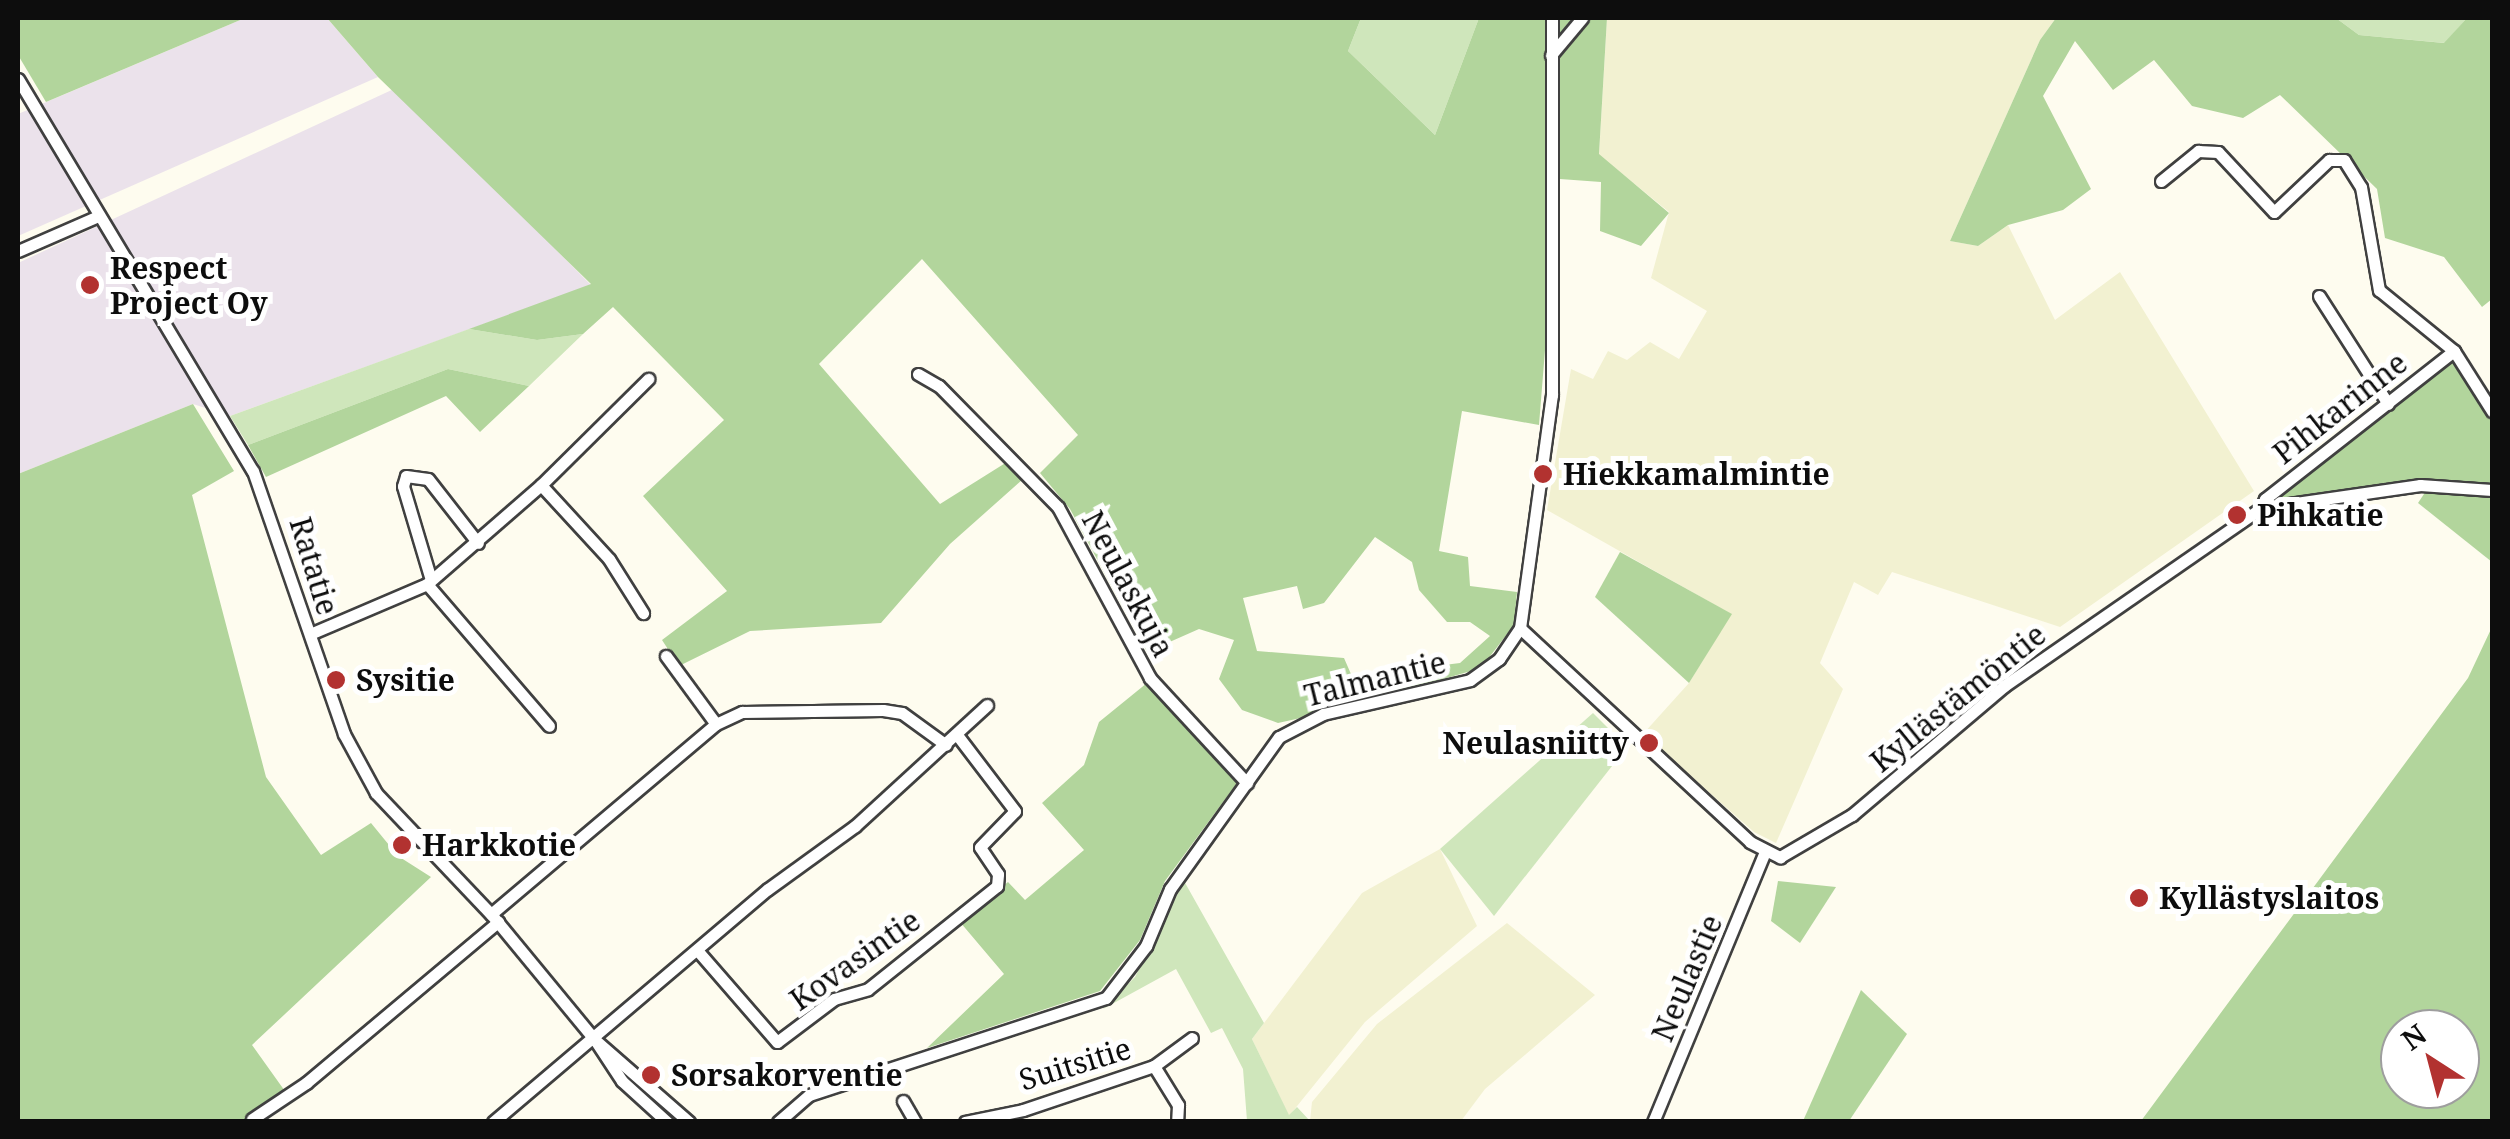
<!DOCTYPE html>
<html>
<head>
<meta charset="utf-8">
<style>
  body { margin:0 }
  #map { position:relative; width:2510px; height:1139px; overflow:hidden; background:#fefcef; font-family:"Noto Serif",serif }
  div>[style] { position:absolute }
  .industrial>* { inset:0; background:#ebe2eb }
  .farmland>* { inset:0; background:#f2f1d1 }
  .green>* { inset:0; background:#cfe6bb }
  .forest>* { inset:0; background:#b2d59c }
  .roads { filter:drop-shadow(2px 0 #404040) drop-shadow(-2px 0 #404040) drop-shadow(0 2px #404040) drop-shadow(0 -2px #404040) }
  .minor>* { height:11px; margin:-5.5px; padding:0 5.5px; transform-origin:5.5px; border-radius:5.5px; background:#fff }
  .dots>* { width:28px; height:28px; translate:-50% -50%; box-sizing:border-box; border:5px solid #fff; border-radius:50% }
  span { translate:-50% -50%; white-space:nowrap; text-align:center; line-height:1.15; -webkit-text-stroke:10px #fff; paint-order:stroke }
  .poi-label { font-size:30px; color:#0d0d0d; font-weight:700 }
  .left { translate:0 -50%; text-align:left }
  .right { translate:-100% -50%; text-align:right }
  .street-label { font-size:30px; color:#0d0d0d }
  .frame { position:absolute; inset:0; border:20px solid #0d0d0d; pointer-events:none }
  .north { position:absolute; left:2380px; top:1009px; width:100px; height:100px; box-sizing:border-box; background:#fff; border:2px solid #9e9e9e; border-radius:50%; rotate:324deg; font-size:28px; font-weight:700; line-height:40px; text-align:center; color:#0d0d0d }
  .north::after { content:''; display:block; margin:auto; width:35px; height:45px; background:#b23230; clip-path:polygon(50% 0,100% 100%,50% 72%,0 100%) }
</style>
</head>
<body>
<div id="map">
  <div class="industrial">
    <i style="clip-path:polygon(245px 18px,327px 18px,378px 77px,18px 236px,18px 114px)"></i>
    <i style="clip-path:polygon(396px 88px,591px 285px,230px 416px,193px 404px,18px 474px,18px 263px)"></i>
  </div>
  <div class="farmland">
    <i style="clip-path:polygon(1607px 18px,2056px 18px,2040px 40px,1950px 241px,1978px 246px,2008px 225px,2055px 320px,2120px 272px,2254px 491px,2060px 627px,1892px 572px,1878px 595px,1854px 582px,1820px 663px,1843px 689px,1776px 843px,1754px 832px,1643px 734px,1689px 683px,1731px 614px,1547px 510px,1571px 369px,1593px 379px,1608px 351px,1627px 360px,1650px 342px,1679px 359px,1707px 311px,1651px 278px,1669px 212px,1599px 155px)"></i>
    <i style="clip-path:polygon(1440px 849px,1477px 926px,1365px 1022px,1289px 1116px,1252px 1039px,1362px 893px)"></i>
    <i style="clip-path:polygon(1507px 923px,1595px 995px,1485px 1089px,1461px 1121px,1310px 1121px,1312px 1102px,1377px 1024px)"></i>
  </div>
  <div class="green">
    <i style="clip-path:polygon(1361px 18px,1479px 18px,1435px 135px,1348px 51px)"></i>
    <i style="clip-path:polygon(2336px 18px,2467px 18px,2445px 43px,2359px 35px)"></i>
    <i style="clip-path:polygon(469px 329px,537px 340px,583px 334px,529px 386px,448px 369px,248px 445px,230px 416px)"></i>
    <i style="clip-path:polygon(1593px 713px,1627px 747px,1494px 916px,1440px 849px)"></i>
    <i style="clip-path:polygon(1184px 881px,1264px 1023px,1252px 1039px,1289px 1115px,1297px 1107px,1310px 1121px,1247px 1121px,1243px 1069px,1222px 1028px,1211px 1033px,1176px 969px,1103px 1009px,1135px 977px)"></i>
  </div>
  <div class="forest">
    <i style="clip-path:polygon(18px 18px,245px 18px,46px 102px,18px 55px)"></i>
    <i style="clip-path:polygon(327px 18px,1361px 18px,1348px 51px,1435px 135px,1479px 18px,1545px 18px,1548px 313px,1539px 425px,1462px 411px,1439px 551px,1468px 557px,1470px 586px,1517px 592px,1514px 625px,1481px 668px,1382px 697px,1374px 680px,1396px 671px,1460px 663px,1490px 636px,1470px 622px,1447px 622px,1419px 590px,1412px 562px,1375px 537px,1324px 603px,1303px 609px,1297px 586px,1243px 598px,1257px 651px,1344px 658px,1364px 704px,1278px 723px,1242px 710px,1219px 679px,1234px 640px,1199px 629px,1147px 652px,1070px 509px,1040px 473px,1078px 435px,922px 259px,819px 364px,940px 504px,1007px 462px,1022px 480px,950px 544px,881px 623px,750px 631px,679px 666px,662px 640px,727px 591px,643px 496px,724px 420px,613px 307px,583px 334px,537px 340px,469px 329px,591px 284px,378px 77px)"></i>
    <i style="clip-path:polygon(1558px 18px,1607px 18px,1599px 154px,1669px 213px,1641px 246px,1600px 231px,1601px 182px,1560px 179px)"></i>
    <i style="clip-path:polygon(2056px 18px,2336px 18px,2359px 35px,2444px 43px,2467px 18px,2492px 18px,2492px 299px,2482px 307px,2444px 257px,2385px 238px,2377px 189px,2280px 95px,2243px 118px,2192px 106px,2154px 60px,2113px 90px,2075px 41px,2043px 96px,2091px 189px,2063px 210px,2008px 225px,1978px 246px,1950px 241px,2040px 40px)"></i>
    <i style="clip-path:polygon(2454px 356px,2492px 419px,2492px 484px,2422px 478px,2276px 499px)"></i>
    <i style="clip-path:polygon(448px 369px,529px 386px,480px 432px,446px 396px,266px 477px,248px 445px)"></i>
    <i style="clip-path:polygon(193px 404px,234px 471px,192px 495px,266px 777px,321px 855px,371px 823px,398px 856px,431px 877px,252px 1045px,287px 1094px,247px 1121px,18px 1122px,18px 474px)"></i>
    <i style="clip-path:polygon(2426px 491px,2492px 498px,2492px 562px,2418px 503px)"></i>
    <i style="clip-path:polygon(1620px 552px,1732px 614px,1689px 683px,1595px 597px)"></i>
    <i style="clip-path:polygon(evenodd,2492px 627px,2492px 1121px,2141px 1121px,2468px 678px,2492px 627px,2400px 1029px,2460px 1029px,2460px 1089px,2400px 1089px,2400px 1029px)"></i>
    <i style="clip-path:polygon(1147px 683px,1237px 783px,1165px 881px,1140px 940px,1100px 991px,927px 1048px,1004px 974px,960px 922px,1008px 882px,1025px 900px,1084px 850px,1042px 803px,1084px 765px,1099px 722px)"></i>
    <i style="clip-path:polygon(1778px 881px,1836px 887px,1800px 943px,1771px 921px)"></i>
    <i style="clip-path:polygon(1861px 990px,1907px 1034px,1849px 1121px,1803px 1121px)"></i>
  </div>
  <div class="roads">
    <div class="minor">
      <i style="left:1551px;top:55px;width:48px;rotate:-50deg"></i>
      <i style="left:18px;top:79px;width:457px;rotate:59.1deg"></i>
      <i style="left:253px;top:471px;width:278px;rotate:70.9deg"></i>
      <i style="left:344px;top:734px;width:67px;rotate:61.5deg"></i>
      <i style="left:376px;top:793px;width:167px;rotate:46.5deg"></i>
      <i style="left:491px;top:914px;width:163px;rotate:50.5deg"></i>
      <i style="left:595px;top:1040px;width:125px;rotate:41.1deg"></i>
      <i style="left:2161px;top:181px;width:48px;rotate:-39deg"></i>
      <i style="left:2198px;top:151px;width:20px;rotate:3deg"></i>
      <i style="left:2218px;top:152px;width:82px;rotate:47deg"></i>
      <i style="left:2274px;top:212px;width:76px;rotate:-43.4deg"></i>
      <i style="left:2329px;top:160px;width:15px"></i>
      <i style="left:2344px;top:160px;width:32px;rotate:58deg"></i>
      <i style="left:2361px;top:187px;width:105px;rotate:80.1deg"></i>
      <i style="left:2379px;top:290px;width:97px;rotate:39.1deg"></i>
      <i style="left:2454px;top:351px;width:71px;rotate:57.7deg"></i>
      <i style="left:18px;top:251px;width:87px;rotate:-23.6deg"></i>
      <i style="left:2319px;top:296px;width:128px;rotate:57.4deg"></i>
      <i style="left:918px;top:374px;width:24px;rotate:30deg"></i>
      <i style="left:939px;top:386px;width:170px;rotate:45.5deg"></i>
      <i style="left:1058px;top:507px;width:194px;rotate:61.7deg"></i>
      <i style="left:1150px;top:678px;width:143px;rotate:47.3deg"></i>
      <i style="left:541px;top:485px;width:100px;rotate:47.4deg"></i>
      <i style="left:609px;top:559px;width:64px;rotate:57.8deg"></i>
      <i style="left:2261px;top:508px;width:10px;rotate:-66deg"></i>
      <i style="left:2265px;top:499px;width:240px;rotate:-38.1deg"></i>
      <i style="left:431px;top:580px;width:98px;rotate:-106.6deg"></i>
      <i style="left:403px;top:486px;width:10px;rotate:-73deg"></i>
      <i style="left:406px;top:476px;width:22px;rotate:8deg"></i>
      <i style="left:428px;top:479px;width:81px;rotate:52deg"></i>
      <i style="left:427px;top:584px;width:187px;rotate:49.3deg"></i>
      <i style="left:1520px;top:628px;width:314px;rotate:42.9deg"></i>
      <i style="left:1750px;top:842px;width:34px;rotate:27deg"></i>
      <i style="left:1780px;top:857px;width:83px;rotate:-30.3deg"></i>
      <i style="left:1852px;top:815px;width:199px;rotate:-40.3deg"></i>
      <i style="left:2004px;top:686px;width:313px;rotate:-34.7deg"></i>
      <i style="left:2261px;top:508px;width:161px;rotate:-8.2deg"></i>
      <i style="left:2420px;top:485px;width:72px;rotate:4deg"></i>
      <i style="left:310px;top:634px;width:127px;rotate:-23.1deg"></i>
      <i style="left:427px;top:584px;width:151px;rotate:-41deg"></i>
      <i style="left:541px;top:485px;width:151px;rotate:-44.7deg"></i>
      <i style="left:666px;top:656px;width:84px;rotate:53.7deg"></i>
      <i style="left:491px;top:914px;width:294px;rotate:-40.2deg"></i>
      <i style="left:716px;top:724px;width:29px;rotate:-25deg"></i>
      <i style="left:742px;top:712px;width:141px;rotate:-0.8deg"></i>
      <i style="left:883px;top:710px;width:19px;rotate:9deg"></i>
      <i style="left:902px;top:713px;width:54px;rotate:36deg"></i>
      <i style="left:697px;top:950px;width:122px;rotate:49deg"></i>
      <i style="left:777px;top:1042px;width:71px;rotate:-37deg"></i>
      <i style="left:834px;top:999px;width:35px;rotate:-16deg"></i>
      <i style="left:868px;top:989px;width:165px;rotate:-38.6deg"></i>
      <i style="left:997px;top:886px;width:12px;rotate:-85deg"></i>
      <i style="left:998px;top:874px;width:32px;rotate:-124deg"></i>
      <i style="left:980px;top:847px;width:50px;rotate:-45.8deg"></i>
      <i style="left:1015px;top:811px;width:96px;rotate:-127.3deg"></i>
      <i style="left:595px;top:1040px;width:49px;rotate:56.6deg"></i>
      <i style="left:622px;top:1081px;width:61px;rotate:42.3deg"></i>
      <i style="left:1154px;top:1066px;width:46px;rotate:58.4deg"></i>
      <i style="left:1178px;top:1105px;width:17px;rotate:93deg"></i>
      <i style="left:903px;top:1101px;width:24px;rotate:60deg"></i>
      <i style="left:252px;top:1119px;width:65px;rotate:-33.7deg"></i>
      <i style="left:306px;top:1083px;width:251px;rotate:-40deg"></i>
      <i style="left:493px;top:1122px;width:360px;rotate:-40.3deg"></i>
      <i style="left:768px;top:889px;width:107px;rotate:-35.9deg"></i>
      <i style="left:855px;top:826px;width:179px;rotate:-42.5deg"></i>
      <i style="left:778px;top:1122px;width:41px;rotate:-41.1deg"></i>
      <i style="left:809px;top:1095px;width:312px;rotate:-18.1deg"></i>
      <i style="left:1106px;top:998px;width:66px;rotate:-52.4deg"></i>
      <i style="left:1146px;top:946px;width:62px;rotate:-67.2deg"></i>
      <i style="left:1170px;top:889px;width:187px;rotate:-54.4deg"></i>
      <i style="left:1279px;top:737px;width:50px;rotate:-27.6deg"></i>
      <i style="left:1323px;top:714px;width:151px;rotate:-13deg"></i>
      <i style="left:1470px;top:680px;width:36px;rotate:-36deg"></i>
      <i style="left:1499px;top:659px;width:37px;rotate:-56deg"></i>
      <i style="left:1520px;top:628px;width:235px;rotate:-82.2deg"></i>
      <i style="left:1552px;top:395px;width:377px;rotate:-90deg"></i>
      <i style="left:965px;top:1122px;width:59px;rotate:-11.7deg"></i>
      <i style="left:1023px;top:1110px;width:138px;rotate:-18.6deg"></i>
      <i style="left:1154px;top:1066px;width:47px;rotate:-36.4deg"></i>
      <i style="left:1653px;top:1122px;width:292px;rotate:-67.5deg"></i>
    </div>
  </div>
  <div class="dots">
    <i style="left:90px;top:285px;background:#b23230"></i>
    <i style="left:1543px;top:474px;background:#b23230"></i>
    <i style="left:2237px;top:515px;background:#b23230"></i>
    <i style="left:336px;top:680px;background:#b23230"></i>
    <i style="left:1649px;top:743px;background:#b23230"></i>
    <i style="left:402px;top:845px;background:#b23230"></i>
    <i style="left:2139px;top:898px;background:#b23230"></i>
    <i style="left:651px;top:1075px;background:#b23230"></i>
  </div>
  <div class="poi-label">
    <span class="left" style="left:110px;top:285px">Respect<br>Project Oy</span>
    <span class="left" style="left:1563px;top:474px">Hiekkamalmintie</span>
    <span class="left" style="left:2257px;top:515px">Pihkatie</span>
    <span class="left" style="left:356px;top:680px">Sysitie</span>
    <span class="right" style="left:1629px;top:743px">Neulasniitty</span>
    <span class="left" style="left:422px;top:845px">Harkkotie</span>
    <span class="left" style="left:2159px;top:898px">Kyllästyslaitos</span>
    <span class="left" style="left:671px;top:1075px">Sorsakorventie</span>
  </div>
  <div class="street-label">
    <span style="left:2340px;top:408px;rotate:-38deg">Pihkarinne</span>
    <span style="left:314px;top:566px;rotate:73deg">Ratatie</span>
    <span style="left:1128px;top:584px;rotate:62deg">Neulaskuja</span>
    <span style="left:1375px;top:679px;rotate:-14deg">Talmantie</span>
    <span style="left:1958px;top:698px;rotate:-39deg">Kyllästämöntie</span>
    <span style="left:855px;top:960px;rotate:-35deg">Kovasintie</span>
    <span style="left:1687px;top:978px;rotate:-67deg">Neulastie</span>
    <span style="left:1075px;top:1064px;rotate:-17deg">Suitsitie</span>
  </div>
  <div class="frame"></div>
  <div class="north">N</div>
</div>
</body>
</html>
